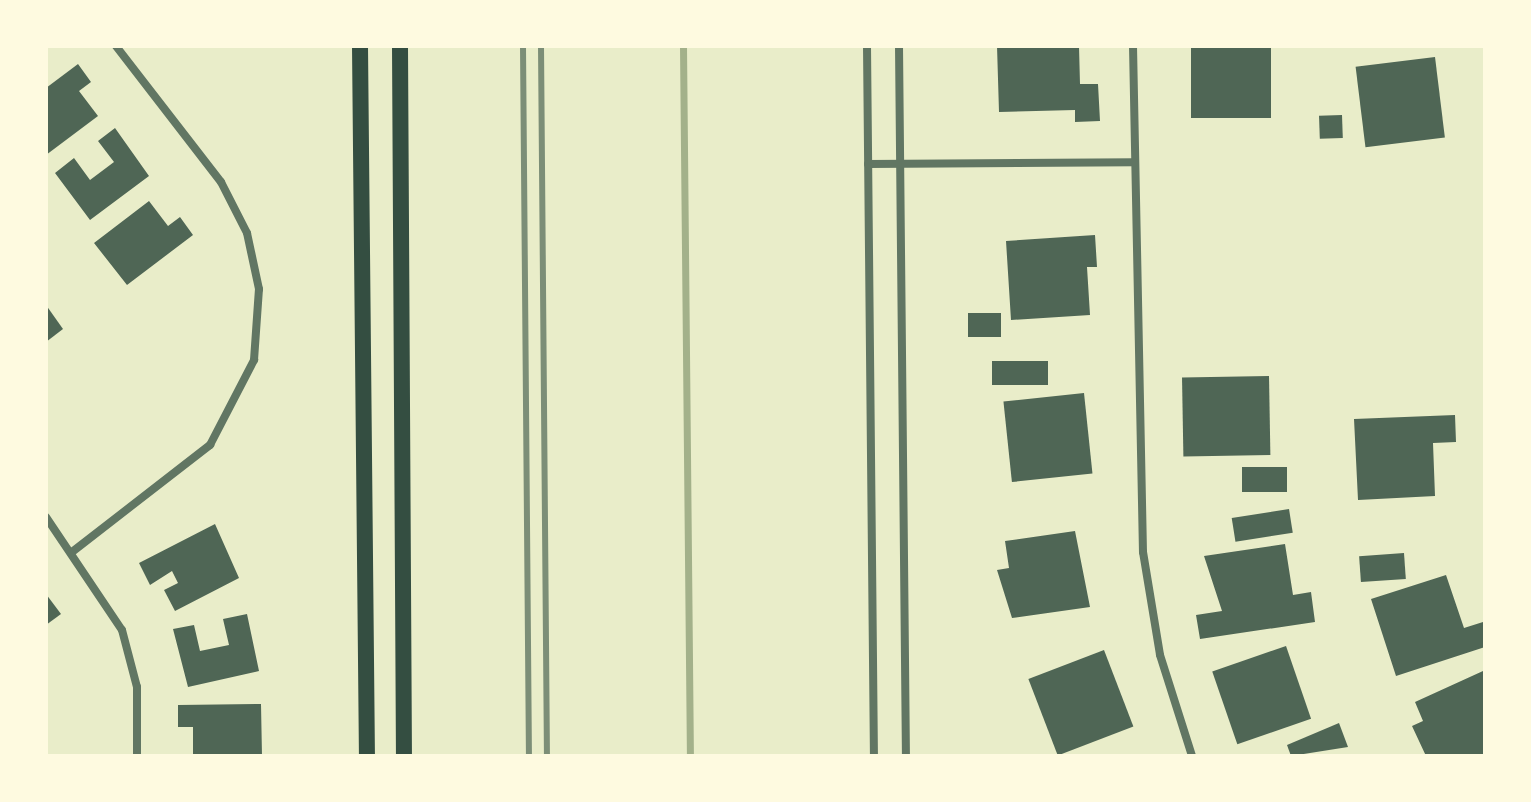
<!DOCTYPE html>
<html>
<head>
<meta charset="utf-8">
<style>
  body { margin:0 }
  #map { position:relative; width:1531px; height:802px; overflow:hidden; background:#e9edc9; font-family:Figtree,sans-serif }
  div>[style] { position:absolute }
  .stream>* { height:7px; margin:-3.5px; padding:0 3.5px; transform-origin:3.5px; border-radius:3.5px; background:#a3b18a }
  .building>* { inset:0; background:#4f6655; transform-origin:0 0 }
  .minor>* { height:8px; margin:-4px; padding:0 4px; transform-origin:4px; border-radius:4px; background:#617663 }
  .secondary>* { height:16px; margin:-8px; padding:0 8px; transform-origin:8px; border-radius:8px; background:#344e41 }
  .rail>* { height:6px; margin:-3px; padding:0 3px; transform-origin:3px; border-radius:3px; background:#7c8e77 }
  span { translate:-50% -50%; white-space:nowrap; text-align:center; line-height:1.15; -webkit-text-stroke:6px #fefae0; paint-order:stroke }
  .frame { position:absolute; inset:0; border:48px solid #fefae0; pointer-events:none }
</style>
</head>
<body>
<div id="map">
  <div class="stream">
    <i style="left:683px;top:46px;width:710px;rotate:89.44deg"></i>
  </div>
  <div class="building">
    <i style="clip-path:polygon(997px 46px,1079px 46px,1080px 84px,1098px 84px,1100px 121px,1075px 122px,1075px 110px,999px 112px)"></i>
    <i style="left:1191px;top:46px;width:80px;height:72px"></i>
    <i style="left:1435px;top:57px;width:81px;height:80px;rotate:83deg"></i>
    <i style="clip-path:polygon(78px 64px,91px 82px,79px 91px,98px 116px,46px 155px,46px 88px)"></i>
    <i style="left:1342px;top:115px;width:23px;height:23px;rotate:88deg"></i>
    <i style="clip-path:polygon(115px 128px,149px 176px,90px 220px,55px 173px,74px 158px,90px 180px,114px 162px,98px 141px)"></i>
    <i style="clip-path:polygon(149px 201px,168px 226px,180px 217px,193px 235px,127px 285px,94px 243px)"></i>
    <i style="clip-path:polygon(1095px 235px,1097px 267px,1087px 267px,1090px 315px,1011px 320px,1006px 241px)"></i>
    <i style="clip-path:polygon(46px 305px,63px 329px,46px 342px)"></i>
    <i style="left:968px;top:313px;width:33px;height:24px"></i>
    <i style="left:992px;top:361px;width:56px;height:24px"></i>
    <i style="left:1269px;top:376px;width:79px;height:87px;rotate:89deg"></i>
    <i style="left:1084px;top:393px;width:81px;height:81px;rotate:84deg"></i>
    <i style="clip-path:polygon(1455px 415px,1456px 442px,1433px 443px,1435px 496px,1358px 500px,1354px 419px)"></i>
    <i style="left:1242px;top:467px;width:45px;height:25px"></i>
    <i style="left:1289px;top:509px;width:24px;height:58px;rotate:81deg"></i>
    <i style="clip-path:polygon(215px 524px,239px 578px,175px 611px,164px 590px,178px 583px,172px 571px,150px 585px,139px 563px)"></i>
    <i style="clip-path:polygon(1075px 531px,1090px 607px,1012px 618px,997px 570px,1009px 568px,1005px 541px)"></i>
    <i style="clip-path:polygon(1285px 544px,1293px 595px,1311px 592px,1315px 622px,1200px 639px,1196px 615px,1222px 611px,1204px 556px)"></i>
    <i style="left:1404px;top:553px;width:26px;height:45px;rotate:86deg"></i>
    <i style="clip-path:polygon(1446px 575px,1464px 628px,1483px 622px,1485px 647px,1396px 676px,1371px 599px)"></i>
    <i style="clip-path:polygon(46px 594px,61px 614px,46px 625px)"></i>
    <i style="clip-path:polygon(247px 614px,259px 671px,188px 687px,173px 629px,194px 625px,200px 651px,229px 645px,223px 619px)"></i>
    <i style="left:1286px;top:646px;width:77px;height:78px;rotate:71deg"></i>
    <i style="left:1104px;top:650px;width:82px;height:81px;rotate:69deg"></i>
    <i style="clip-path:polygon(1483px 671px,1485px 756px,1426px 756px,1412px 726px,1423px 721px,1415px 702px)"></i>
    <i style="clip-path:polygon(261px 704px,262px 756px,193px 756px,193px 727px,178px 727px,178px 705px)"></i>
    <i style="clip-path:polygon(1339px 723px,1348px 747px,1291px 756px,1287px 745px)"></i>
  </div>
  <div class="minor">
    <i style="left:867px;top:46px;width:710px;rotate:89.44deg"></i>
    <i style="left:899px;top:46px;width:710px;rotate:89.44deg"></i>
    <i style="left:1133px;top:46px;width:506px;rotate:88.87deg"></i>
    <i style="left:1143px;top:552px;width:104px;rotate:80.6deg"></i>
    <i style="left:1160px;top:655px;width:106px;rotate:72.4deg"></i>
    <i style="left:868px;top:164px;width:266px;rotate:-0.4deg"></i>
    <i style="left:46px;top:517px;width:136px;rotate:56.1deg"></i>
    <i style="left:122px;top:630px;width:59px;rotate:75.3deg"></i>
    <i style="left:137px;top:687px;width:69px;rotate:90deg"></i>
    <i style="left:72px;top:552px;width:175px;rotate:-37.8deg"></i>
    <i style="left:210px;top:445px;width:96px;rotate:-62.6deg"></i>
    <i style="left:254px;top:360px;width:71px;rotate:-86deg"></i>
    <i style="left:259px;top:289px;width:57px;rotate:-102.1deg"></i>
    <i style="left:247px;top:233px;width:57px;rotate:-117deg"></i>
    <i style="left:221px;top:182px;width:172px;rotate:-127.7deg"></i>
  </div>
  <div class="secondary">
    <i style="left:360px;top:46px;width:710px;rotate:89.44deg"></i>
    <i style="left:400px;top:46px;width:710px;rotate:89.68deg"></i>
  </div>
  <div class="rail">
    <i style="left:523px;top:46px;width:710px;rotate:89.52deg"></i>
    <i style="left:541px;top:46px;width:710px;rotate:89.52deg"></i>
  </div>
  <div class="frame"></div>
</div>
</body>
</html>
